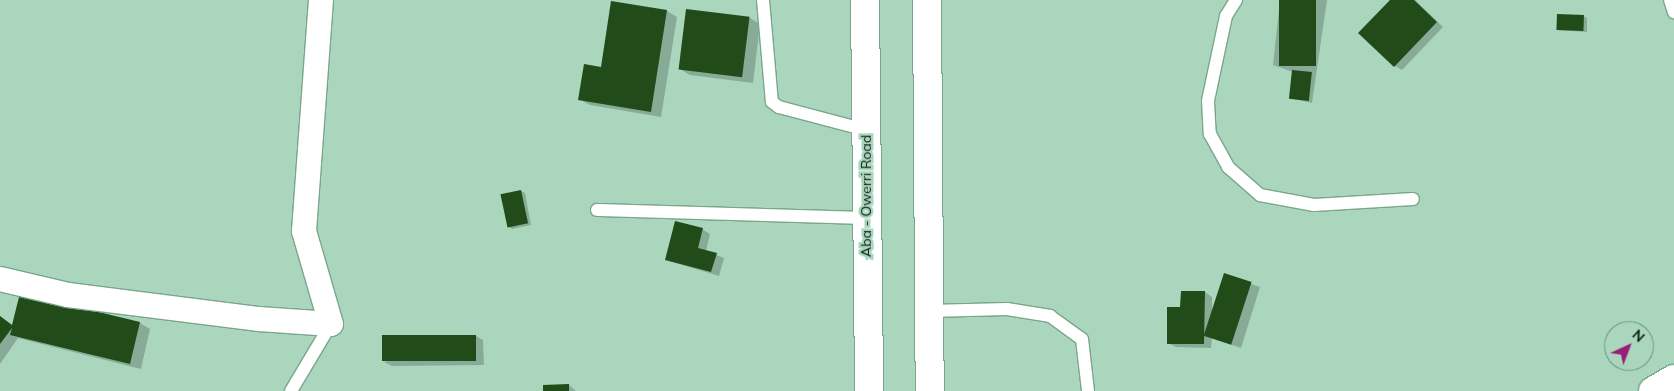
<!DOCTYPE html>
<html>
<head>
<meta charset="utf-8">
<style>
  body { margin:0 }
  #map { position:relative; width:1674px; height:391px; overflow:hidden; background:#a9d6bd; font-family:Mulish,sans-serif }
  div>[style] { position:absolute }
  .shadow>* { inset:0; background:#0003 }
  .building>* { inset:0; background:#214b18; transform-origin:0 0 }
  .roads { filter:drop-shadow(1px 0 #7aa58d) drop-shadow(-1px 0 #7aa58d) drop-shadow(0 1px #7aa58d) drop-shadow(0 -1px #7aa58d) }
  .service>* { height:12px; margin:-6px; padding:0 6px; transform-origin:6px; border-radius:6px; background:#fff }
  .minor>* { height:24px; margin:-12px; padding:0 12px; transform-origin:12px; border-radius:12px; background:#fff }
  .secondary>* { height:28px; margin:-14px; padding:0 14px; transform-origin:14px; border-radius:14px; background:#fff }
  .trunk>* { height:28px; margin:-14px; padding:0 14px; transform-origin:14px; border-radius:14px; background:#fff }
  span { translate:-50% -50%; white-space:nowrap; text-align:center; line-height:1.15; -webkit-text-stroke:5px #a9d6bd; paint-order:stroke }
  .street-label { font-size:14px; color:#0f2118 }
  .north { position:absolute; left:1604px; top:321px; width:50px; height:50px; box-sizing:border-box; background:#a9d6bd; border:1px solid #6b8e7b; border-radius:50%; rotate:43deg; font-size:14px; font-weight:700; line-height:20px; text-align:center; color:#0f2118 }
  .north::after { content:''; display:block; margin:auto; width:18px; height:22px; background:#971e79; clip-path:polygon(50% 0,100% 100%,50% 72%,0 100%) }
</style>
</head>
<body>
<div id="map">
  <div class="shadow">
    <i style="clip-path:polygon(1280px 0,1327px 0,1312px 103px,1290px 98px,1293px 72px,1273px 65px)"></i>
    <i style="clip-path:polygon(1392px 0,1415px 0,1443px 27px,1402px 70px,1395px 66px)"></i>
    <i style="clip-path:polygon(667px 11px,677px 17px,661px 117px,590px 105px,579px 99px,602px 68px)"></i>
    <i style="clip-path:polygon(1583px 16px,1587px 18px,1587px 32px,1558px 30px)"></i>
    <i style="clip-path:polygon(750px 18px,760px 24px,753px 83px,690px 75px,680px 69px)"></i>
    <i style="clip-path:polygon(521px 191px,525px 193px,531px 225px,512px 229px,508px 226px)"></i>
    <i style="clip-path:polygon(702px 229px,710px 234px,706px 251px,724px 258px,719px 276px,666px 260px)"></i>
    <i style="clip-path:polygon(1225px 275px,1260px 287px,1241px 348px,1212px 338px,1211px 348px,1176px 347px,1168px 343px,1182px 308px,1205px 292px,1212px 297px,1212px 313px)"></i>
    <i style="clip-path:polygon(21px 294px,140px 323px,150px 329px,141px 369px,18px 338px,0 364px,0 316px,13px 326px)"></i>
    <i style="clip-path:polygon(476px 336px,483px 340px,484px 365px,392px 366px,384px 362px)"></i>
    <i style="clip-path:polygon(569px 385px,576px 391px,545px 391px)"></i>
  </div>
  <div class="building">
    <i style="left:1279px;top:0;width:37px;height:66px"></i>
    <i style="clip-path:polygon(1390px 0,1414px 0,1437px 22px,1394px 67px,1358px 33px)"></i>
    <i style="clip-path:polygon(611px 1px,667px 10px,651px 112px,578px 100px,584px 64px,601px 67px)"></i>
    <i style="left:686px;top:9px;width:64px;height:61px;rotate:7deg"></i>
    <i style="left:1557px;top:14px;width:27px;height:16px;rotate:2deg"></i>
    <i style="left:1292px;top:70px;width:20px;height:29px;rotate:6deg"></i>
    <i style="left:521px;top:190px;width:34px;height:21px;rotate:78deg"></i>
    <i style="clip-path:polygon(675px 221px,703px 228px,698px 248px,717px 253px,711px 272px,665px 260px)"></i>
    <i style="left:1224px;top:273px;width:29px;height:66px;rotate:18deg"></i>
    <i style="clip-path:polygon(1181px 291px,1205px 291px,1204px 344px,1167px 344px,1167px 307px,1180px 307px)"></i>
    <i style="clip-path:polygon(20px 293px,140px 322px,130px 364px,10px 335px,12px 328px,0 344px,0 316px,12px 325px)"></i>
    <i style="left:476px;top:335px;width:26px;height:94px;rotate:90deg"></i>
    <i style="clip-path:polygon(569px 384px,569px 391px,543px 391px,543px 385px)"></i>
  </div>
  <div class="roads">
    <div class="service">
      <i style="left:763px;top:0;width:102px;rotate:85deg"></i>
      <i style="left:772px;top:102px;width:9px;rotate:36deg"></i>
      <i style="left:779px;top:107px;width:90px;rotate:14.8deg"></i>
      <i style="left:1236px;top:0;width:19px;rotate:122deg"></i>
      <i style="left:1226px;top:16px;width:87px;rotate:102deg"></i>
      <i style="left:1208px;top:101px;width:33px;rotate:87deg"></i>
      <i style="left:1210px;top:134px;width:38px;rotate:61deg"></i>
      <i style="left:1228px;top:167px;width:43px;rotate:41.2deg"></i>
      <i style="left:1260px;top:195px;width:55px;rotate:10.5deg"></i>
      <i style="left:1314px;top:205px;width:99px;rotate:-3.5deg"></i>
      <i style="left:1670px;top:0;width:13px;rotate:72deg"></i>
      <i style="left:597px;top:210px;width:270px;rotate:1.7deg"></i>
      <i style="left:929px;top:311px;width:78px;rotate:-1.5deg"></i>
      <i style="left:1007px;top:309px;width:44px;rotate:9.2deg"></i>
      <i style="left:1050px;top:316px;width:39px;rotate:36deg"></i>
      <i style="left:1082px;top:339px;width:52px;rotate:83.4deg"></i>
      <i style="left:291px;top:391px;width:78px;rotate:-59.2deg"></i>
    </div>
    <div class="minor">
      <i style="left:0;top:279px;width:70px;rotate:13.2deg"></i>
      <i style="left:68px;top:295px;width:193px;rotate:7.2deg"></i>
      <i style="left:259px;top:319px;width:72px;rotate:4deg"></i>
      <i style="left:331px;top:324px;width:97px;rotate:-106.2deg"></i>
      <i style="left:304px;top:231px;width:232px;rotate:-85.8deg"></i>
    </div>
    <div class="secondary">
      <i style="left:1653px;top:391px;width:24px;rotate:-30deg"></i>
    </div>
    <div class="trunk">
      <i style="left:865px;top:0;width:391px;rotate:89.4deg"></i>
      <i style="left:927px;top:0;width:391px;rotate:89.6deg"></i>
    </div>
  </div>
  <div class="street-label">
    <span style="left:866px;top:196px;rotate:-90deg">Aba - Owerri Road</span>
  </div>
  <div class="north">N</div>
</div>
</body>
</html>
